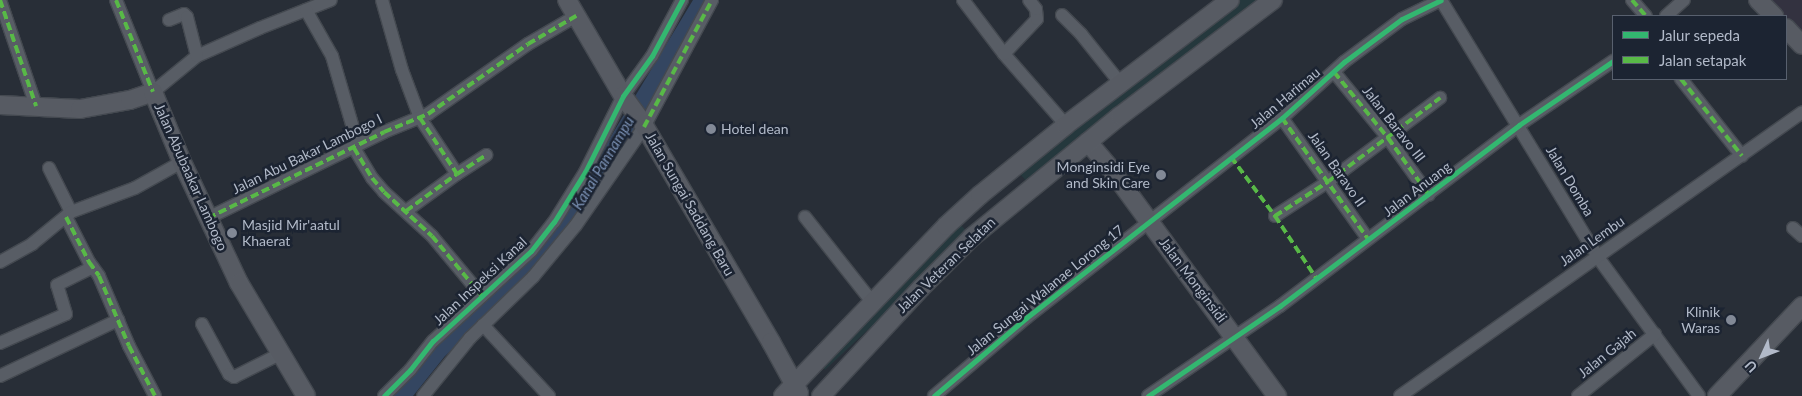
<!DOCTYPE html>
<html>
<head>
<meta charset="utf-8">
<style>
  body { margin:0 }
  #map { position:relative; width:1802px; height:396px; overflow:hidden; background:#282e37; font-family:Lato,sans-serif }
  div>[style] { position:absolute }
  .medical>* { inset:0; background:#333240 }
  .green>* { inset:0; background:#25383d; transform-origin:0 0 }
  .water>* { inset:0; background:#344661 }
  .roads { filter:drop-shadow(1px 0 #444950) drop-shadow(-1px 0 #444950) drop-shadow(0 1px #444950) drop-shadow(0 -1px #444950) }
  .street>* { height:12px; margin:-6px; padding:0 6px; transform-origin:6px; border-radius:6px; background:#585d65 }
  .secondary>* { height:18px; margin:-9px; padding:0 9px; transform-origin:9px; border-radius:9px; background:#575b63 }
  .quiet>* { height:4px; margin-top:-2px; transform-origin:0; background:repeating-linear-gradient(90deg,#58b947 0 8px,transparent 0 12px) }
  .cycleway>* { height:5px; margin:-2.5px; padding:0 2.5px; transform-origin:2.5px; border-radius:2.5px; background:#33b770 }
  .dots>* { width:14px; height:14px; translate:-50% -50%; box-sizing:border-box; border:2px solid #1c2432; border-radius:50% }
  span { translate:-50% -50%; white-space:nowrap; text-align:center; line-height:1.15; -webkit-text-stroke:5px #1c2432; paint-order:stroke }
  .street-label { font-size:14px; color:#b2bac9 }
  .poi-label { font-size:14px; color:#b2bac9 }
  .left { translate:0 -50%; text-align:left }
  .right { translate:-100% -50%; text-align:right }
  .water-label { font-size:15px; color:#798fb2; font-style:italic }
  .legend { position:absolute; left:1612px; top:15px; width:175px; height:65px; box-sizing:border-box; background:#1c2432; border:1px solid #58606e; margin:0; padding:6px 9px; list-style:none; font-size:15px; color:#b2bac9 }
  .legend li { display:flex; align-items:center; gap:10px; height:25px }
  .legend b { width:25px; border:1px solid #58606e }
  .north { position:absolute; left:1737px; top:331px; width:50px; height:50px; -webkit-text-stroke:4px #1c2432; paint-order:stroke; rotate:227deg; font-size:14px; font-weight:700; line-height:20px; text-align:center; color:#b2bac9 }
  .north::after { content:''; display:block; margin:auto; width:18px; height:22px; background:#b2bac9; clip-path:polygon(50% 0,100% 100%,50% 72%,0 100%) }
</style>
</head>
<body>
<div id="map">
  <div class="medical">
    <i style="clip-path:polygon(1766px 0,1802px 0,1802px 36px,1786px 20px,1786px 16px,1782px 16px)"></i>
  </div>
  <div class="green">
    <i style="clip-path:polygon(1237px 0,1268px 0,1031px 186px,1017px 171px)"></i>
    <i style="left:959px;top:223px;width:16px;height:198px;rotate:47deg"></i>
  </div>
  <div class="water">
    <i style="clip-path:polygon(693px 0,708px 0,632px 134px,582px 213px,515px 293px,445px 356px,413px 396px,391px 396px,446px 334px,563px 216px)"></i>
  </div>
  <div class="roads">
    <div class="street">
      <i style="left:0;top:0;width:112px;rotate:71.2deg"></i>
      <i style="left:116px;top:0;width:99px;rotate:68.1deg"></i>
      <i style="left:153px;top:92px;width:57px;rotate:-39.3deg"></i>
      <i style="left:197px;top:56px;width:69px;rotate:-24deg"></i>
      <i style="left:260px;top:28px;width:76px;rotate:-21.5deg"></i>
      <i style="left:382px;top:0;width:73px;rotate:74.1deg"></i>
      <i style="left:402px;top:70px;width:51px;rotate:69.4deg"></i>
      <i style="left:420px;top:118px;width:67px;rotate:56.5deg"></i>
      <i style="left:457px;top:174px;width:35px;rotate:-33deg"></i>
      <i style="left:963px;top:0;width:68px;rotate:52.8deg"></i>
      <i style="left:1004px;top:54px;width:94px;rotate:48.9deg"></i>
      <i style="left:1441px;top:0;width:300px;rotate:58.6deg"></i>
      <i style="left:1597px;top:256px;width:173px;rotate:53.9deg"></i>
      <i style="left:1632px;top:0;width:21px;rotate:49deg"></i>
      <i style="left:306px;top:10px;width:53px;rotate:60.5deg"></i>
      <i style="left:332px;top:56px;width:93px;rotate:73.7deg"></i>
      <i style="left:1062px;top:15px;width:27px;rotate:45deg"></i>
      <i style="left:1081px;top:34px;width:64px;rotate:51.3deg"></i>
      <i style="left:1666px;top:16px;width:24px;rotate:-42deg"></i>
      <i style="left:169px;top:20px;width:16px;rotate:-22deg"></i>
      <i style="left:184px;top:14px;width:4px;rotate:45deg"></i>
      <i style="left:187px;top:17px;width:40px;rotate:75.6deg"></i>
      <i style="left:1004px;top:54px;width:48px;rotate:-46.7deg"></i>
      <i style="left:1037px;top:19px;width:10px;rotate:-96deg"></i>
      <i style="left:1036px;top:9px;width:11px;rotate:-128deg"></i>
      <i style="left:1334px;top:72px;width:85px;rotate:50.7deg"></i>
      <i style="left:1388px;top:138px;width:70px;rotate:54.3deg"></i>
      <i style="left:1681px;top:79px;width:98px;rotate:51.6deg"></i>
      <i style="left:1282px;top:118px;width:148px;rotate:54.6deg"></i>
      <i style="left:354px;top:148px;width:35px;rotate:59deg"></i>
      <i style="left:372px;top:178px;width:18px;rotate:49deg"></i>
      <i style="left:384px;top:192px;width:65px;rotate:42.5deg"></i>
      <i style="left:432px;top:236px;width:78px;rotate:50.2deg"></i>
      <i style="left:49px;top:168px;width:49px;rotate:63.4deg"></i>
      <i style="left:406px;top:211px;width:63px;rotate:-36deg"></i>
      <i style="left:1275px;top:216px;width:64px;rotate:-32.9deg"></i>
      <i style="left:1329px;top:181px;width:139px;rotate:-36.8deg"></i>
      <i style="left:66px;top:217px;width:51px;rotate:62.9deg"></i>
      <i style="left:89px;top:262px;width:17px;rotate:54deg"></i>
      <i style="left:99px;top:276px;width:76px;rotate:66.8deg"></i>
      <i style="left:129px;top:346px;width:56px;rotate:62.5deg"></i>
      <i style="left:805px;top:217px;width:110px;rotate:51.7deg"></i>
      <i style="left:208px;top:218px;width:196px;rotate:-26deg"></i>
      <i style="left:384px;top:132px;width:48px;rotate:-22.2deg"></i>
      <i style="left:428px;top:114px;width:122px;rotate:-35deg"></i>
      <i style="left:528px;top:44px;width:56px;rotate:-30.3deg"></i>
      <i style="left:1793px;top:228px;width:12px;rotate:42deg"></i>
      <i style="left:0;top:262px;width:37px;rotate:-29deg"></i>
      <i style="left:32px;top:244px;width:50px;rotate:-39.4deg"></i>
      <i style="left:71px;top:212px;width:68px;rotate:-20.6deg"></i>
      <i style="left:135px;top:188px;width:54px;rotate:-29deg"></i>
      <i style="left:202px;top:324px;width:57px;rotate:61.6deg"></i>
      <i style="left:229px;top:374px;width:6px;rotate:31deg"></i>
      <i style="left:234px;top:377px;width:51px;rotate:-26.6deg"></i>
      <i style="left:483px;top:325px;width:97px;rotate:47.1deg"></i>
      <i style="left:0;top:343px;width:72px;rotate:-23.7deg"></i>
      <i style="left:66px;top:314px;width:30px;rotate:-107deg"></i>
      <i style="left:57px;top:285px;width:40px;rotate:-26.6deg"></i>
      <i style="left:0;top:376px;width:131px;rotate:-25.4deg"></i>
      <i style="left:384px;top:396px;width:37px;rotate:-45deg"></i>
      <i style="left:410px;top:370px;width:37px;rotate:-52deg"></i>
      <i style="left:433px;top:341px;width:133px;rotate:-42.6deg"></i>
      <i style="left:531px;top:251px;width:37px;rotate:-52deg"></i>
      <i style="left:554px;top:222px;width:59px;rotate:-58.2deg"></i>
      <i style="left:585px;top:172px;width:85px;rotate:-63.4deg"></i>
      <i style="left:623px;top:96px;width:49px;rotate:-54.1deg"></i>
      <i style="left:652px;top:56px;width:64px;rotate:-61.8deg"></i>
      <i style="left:423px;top:396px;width:75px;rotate:-51deg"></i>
      <i style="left:470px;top:338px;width:88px;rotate:-44.1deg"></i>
      <i style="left:533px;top:277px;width:67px;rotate:-50.4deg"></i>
      <i style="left:576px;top:225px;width:119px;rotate:-55.2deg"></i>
      <i style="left:644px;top:127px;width:144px;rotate:-61.8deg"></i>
      <i style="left:934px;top:396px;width:121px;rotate:-40.3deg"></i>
      <i style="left:1026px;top:318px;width:325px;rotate:-38deg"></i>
      <i style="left:1282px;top:118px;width:84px;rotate:-42.1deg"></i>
      <i style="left:1344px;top:62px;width:72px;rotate:-36.6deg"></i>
      <i style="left:1402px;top:19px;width:43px;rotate:-26deg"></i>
      <i style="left:1148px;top:396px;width:160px;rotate:-34.3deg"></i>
      <i style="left:1280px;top:306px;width:300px;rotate:-37.1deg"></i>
      <i style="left:1519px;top:125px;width:114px;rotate:-34.2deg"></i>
      <i style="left:1400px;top:396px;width:492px;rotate:-35.2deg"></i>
      <i style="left:1578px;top:396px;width:99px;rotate:-38.8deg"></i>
    </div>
    <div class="secondary">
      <i style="left:567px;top:0;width:111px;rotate:59.7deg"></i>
      <i style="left:623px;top:96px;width:32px;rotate:54deg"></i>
      <i style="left:642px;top:122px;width:255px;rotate:59.6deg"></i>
      <i style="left:771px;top:342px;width:58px;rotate:61.2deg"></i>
      <i style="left:1758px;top:0;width:23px;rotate:45deg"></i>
      <i style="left:1786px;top:28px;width:23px;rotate:47deg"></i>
      <i style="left:0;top:105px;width:80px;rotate:2.9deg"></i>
      <i style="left:80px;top:109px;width:51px;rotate:-10.2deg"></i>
      <i style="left:130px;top:100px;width:24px;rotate:-19deg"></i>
      <i style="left:153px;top:92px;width:76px;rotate:67.5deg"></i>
      <i style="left:182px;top:162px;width:134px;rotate:64.8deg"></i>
      <i style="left:239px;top:283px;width:131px;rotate:59.3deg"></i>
      <i style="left:1088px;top:142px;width:39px;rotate:50deg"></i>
      <i style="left:1113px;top:172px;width:278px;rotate:53.8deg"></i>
      <i style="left:783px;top:396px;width:236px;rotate:-46.2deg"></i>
      <i style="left:946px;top:226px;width:46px;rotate:-42.4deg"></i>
      <i style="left:980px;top:195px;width:111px;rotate:-39.1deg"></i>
      <i style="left:1066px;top:125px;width:206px;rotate:-37.3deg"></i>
      <i style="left:821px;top:396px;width:147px;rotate:-47.2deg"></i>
      <i style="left:921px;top:288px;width:72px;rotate:-45deg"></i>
      <i style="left:972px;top:237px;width:191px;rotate:-39.3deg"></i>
      <i style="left:1120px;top:116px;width:192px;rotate:-37.2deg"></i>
      <i style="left:1717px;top:396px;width:124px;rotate:-46.6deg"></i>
    </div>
  </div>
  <div class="quiet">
    <i style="left:0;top:0;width:112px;rotate:71.2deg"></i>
    <i style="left:116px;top:0;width:99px;rotate:68.1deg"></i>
    <i style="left:1632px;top:0;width:21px;rotate:49deg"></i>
    <i style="left:1334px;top:72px;width:85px;rotate:50.7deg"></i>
    <i style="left:1388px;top:138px;width:70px;rotate:54.3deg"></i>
    <i style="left:1681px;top:79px;width:98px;rotate:51.6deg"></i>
    <i style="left:420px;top:118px;width:67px;rotate:56.5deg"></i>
    <i style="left:457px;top:174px;width:35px;rotate:-33deg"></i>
    <i style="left:1282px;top:118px;width:148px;rotate:54.6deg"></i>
    <i style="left:644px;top:127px;width:144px;rotate:-61.8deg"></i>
    <i style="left:354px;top:148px;width:35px;rotate:59deg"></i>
    <i style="left:372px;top:178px;width:18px;rotate:49deg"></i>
    <i style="left:384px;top:192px;width:65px;rotate:42.5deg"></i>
    <i style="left:432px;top:236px;width:78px;rotate:50.2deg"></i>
    <i style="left:1231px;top:157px;width:74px;rotate:53.3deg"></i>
    <i style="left:1275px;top:216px;width:74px;rotate:56.5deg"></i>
    <i style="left:406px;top:211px;width:63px;rotate:-36deg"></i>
    <i style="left:1275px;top:216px;width:64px;rotate:-32.9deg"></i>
    <i style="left:1329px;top:181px;width:139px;rotate:-36.8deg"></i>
    <i style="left:66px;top:217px;width:51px;rotate:62.9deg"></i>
    <i style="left:89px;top:262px;width:17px;rotate:54deg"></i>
    <i style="left:99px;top:276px;width:76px;rotate:66.8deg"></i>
    <i style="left:129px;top:346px;width:56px;rotate:62.5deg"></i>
    <i style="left:208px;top:218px;width:196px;rotate:-26deg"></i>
    <i style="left:384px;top:132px;width:48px;rotate:-22.2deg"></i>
    <i style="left:428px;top:114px;width:122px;rotate:-35deg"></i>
    <i style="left:528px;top:44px;width:56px;rotate:-30.3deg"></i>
  </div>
  <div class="cycleway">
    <i style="left:384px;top:396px;width:37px;rotate:-45deg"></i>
    <i style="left:410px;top:370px;width:37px;rotate:-52deg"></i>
    <i style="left:433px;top:341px;width:133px;rotate:-42.6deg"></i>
    <i style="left:531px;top:251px;width:37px;rotate:-52deg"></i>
    <i style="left:554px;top:222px;width:59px;rotate:-58.2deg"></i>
    <i style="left:585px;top:172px;width:85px;rotate:-63.4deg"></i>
    <i style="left:623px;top:96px;width:49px;rotate:-54.1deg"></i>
    <i style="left:652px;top:56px;width:64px;rotate:-61.8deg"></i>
    <i style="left:934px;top:396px;width:121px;rotate:-40.3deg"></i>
    <i style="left:1026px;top:318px;width:325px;rotate:-38deg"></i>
    <i style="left:1282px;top:118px;width:84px;rotate:-42.1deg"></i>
    <i style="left:1344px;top:62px;width:72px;rotate:-36.6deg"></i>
    <i style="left:1402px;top:19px;width:43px;rotate:-26deg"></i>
    <i style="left:1148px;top:396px;width:160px;rotate:-34.3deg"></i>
    <i style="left:1280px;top:306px;width:300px;rotate:-37.1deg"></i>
    <i style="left:1519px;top:125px;width:114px;rotate:-34.2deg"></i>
  </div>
  <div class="dots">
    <i style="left:711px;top:129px;background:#828996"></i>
    <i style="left:1161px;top:175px;background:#828996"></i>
    <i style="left:232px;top:233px;background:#828996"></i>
    <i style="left:1731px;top:320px;background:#828996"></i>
  </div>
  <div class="street-label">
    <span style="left:1285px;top:98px;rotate:-40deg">Jalan Harimau</span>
    <span style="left:1394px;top:124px;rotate:52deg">Jalan Baravo III</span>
    <span style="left:307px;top:154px;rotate:-26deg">Jalan Abu Bakar Lambogo I</span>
    <span style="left:1337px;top:169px;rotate:55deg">Jalan Baravo II</span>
    <span style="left:191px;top:177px;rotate:66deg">Jalan Abubaakar Lambogo</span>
    <span style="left:1570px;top:181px;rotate:59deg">Jalan Domba</span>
    <span style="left:1417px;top:189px;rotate:-37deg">Jalan Anuang</span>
    <span style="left:690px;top:204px;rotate:60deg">Jalan Sungai Saddang Baru</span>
    <span style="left:1592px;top:241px;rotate:-35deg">Jalan Lembu</span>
    <span style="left:946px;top:265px;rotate:-44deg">Jalan Veteran Selatan</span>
    <span style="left:1193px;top:280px;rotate:53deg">Jalan Monginsidi</span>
    <span style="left:480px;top:281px;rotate:-43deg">Jalan Inspeksi Kanal</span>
    <span style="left:1045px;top:290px;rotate:-39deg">Jalan Sungai Walanae Lorong 17</span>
    <span style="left:1607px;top:353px;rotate:-39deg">Jalan Gajah</span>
  </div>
  <div class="poi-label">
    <span class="left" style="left:721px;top:129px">Hotel dean</span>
    <span class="right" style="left:1150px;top:175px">Monginsidi Eye<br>and Skin Care</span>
    <span class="left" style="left:242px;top:233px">Masjid Mir'aatul<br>Khaerat</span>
    <span class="right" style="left:1720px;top:320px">Klinik<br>Waras</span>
  </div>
  <div class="water-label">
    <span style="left:603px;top:163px;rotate:-59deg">Kanal Pannampu</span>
  </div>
  <ul class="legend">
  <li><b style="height:6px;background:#33b770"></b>Jalur sepeda</li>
  <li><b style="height:6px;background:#58b947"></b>Jalan setapak</li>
  </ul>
  <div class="north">U</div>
</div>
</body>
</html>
